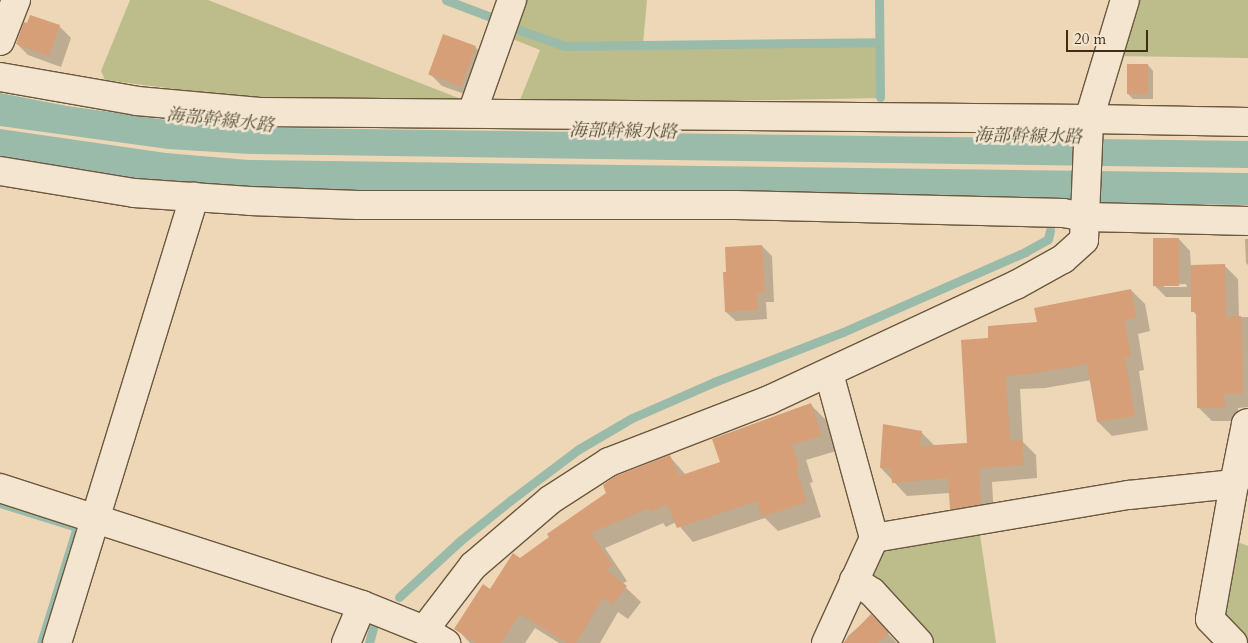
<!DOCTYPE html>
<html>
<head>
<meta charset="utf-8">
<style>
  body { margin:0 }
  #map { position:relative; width:1248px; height:643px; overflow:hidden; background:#edd7b7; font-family:Cardo,"Noto Serif JP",serif }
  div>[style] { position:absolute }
  .green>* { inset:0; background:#bdbd8b }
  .water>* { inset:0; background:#9abaaa }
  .shadow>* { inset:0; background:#0003 }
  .stream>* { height:9px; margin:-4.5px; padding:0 4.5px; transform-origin:4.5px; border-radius:4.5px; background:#9abaaa }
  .building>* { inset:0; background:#d69f77; transform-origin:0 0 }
  .roads { filter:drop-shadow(1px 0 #6b583e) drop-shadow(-1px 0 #6b583e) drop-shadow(0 1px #6b583e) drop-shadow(0 -1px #6b583e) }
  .minor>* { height:28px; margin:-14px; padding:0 14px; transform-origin:14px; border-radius:14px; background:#f3e5d0 }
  span { translate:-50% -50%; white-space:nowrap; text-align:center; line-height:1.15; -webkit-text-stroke:5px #f3e5d0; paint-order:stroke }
  .water-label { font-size:18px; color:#56503a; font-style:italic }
  .scale { position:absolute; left:1066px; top:30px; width:82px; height:22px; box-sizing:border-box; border:2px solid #402d15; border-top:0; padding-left:6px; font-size:15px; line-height:18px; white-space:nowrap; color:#402d15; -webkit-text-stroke:4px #f3e5d0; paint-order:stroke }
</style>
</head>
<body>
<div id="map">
  <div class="green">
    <i style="clip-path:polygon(130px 0,208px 0,461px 99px,387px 104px,244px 98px,105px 80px,101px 71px)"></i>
    <i style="clip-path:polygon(516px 0,647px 0,643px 44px,881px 39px,883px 98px,518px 105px,540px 50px,500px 34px)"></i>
    <i style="clip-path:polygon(1134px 0,1248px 0,1248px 58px,1114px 56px)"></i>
    <i style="clip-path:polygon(979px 528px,996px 643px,934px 643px,874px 580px,871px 563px,882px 544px)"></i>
    <i style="clip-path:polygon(1235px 541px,1248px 546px,1248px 643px,1243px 643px,1223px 623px)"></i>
  </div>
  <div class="water">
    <i style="clip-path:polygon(0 93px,67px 106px,174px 121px,282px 128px,1248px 141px,1248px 168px,249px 154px,168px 149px,0 126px)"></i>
    <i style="clip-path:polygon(0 129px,166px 153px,248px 160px,1248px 173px,1248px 205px,736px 199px,253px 191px,139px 181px,0 162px)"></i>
  </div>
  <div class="shadow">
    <i style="clip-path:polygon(59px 26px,71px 38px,61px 67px,28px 55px,17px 44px)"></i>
    <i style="clip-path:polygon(475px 47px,487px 58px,473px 97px,442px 86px,430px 74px)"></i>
    <i style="clip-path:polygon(1148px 65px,1153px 71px,1153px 99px,1133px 99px,1128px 94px)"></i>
    <i style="clip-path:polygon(evenodd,1179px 239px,1190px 251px,1191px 267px,1225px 266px,1238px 279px,1239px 317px,1248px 317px,1248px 407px,1238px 408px,1238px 421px,1212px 421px,1198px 407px,1197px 316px,1193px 311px,1192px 297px,1166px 297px,1155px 286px,1179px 239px,1186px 284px,1187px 287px,1164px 287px,1164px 285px,1186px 284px)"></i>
    <i style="clip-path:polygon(1245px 239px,1248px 239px,1248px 265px,1246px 263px)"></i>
    <i style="clip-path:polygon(762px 246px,772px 256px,774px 302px,766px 302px,767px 319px,736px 321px,726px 312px,727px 273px)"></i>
    <i style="clip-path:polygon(1131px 290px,1145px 304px,1150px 331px,1138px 334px,1144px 370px,1139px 371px,1148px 430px,1112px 436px,1098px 422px,1091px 380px,1045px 388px,1020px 389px,1023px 442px,1036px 455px,1037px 478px,992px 482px,994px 518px,965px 523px,951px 509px,950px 493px,907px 496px,881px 468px,921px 432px,936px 447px,968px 445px,990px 339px)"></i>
    <i style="clip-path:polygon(811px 405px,826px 420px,836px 451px,806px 460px,813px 482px,810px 483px,821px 517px,778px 531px,765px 518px,693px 542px,676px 522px,666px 527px,663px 523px,605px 548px,627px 581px,622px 584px,641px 602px,628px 619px,618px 612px,600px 643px,559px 643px,535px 628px,525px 643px,470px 643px,456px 628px,520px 559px,670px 457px,686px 475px,721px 463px)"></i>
    <i style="clip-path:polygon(871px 616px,897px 643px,844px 643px,848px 636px)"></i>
  </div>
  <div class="stream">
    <i style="left:446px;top:0;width:53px;rotate:20.8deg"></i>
    <i style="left:879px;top:0;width:97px;rotate:89.4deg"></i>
    <i style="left:511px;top:27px;width:57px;rotate:19.4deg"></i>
    <i style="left:565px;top:46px;width:314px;rotate:-0.7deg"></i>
    <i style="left:0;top:503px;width:81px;rotate:17.3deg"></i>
    <i style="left:77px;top:527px;width:121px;rotate:107.2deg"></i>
    <i style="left:399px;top:597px;width:84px;rotate:-42.6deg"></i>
    <i style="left:461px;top:540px;width:64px;rotate:-38.7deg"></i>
    <i style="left:511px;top:500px;width:85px;rotate:-36.9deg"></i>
    <i style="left:579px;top:449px;width:61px;rotate:-30.3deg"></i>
    <i style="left:632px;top:418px;width:90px;rotate:-23.7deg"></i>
    <i style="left:714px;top:382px;width:138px;rotate:-21.2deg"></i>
    <i style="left:843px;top:332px;width:199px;rotate:-23.7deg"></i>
    <i style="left:1025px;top:252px;width:26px;rotate:-29deg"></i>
    <i style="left:1048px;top:239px;width:9px;rotate:-77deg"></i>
    <i style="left:369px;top:643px;width:16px;rotate:-75deg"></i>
  </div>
  <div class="building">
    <i style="clip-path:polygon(30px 15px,60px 25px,49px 56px,16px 44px,24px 22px,27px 23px)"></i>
    <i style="left:443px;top:34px;width:35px;height:43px;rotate:20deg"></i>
    <i style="left:1127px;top:64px;width:21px;height:30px"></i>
    <i style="left:1153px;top:238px;width:26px;height:48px"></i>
    <i style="clip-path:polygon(762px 245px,765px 292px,757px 293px,758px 310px,725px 312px,723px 272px,726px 272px,725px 247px)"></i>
    <i style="clip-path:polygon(1225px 264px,1226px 317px,1241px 316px,1243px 394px,1224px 394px,1225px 408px,1197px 408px,1196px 312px,1191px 312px,1191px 265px)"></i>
    <i style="clip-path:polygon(1131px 289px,1137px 318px,1125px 320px,1131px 357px,1125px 357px,1135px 416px,1097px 422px,1087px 364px,1030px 374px,1006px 376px,1010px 441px,1022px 440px,1024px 465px,979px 468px,981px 504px,950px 509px,948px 478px,892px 483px,891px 469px,880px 468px,883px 424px,922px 431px,920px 446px,967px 443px,961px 340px,988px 338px,988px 326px,1037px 322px,1034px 308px)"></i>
    <i style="clip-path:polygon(811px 403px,822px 436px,792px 445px,799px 467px,796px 468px,807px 502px,762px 517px,757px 501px,677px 528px,667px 505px,650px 512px,649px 508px,591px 533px,613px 565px,606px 570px,627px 586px,612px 605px,603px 598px,576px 643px,567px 643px,520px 614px,501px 643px,476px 643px,454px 629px,483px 584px,490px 589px,513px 553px,520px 558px,549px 537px,547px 534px,606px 493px,603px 485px,616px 476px,670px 455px,679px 476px,720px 462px,712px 439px)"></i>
    <i style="clip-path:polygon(871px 614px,889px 633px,878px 643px,843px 643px)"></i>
  </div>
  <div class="roads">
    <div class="minor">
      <i style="left:0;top:41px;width:44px;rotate:-68.7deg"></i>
      <i style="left:0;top:77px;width:139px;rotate:9.9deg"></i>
      <i style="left:137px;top:101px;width:123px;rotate:5.1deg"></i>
      <i style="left:260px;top:112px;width:829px;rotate:0.48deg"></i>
      <i style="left:1089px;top:119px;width:159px;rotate:1.1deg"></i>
      <i style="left:472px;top:113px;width:120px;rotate:-70.5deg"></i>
      <i style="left:0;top:171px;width:136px;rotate:9.3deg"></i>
      <i style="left:134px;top:193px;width:116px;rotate:3.9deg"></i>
      <i style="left:250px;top:201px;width:108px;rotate:2.1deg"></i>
      <i style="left:358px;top:205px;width:378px"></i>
      <i style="left:736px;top:205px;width:327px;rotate:1.4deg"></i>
      <i style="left:1063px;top:213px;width:22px;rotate:10deg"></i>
      <i style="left:1085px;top:217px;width:163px;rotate:1.4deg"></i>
      <i style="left:0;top:488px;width:380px;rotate:17.9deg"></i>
      <i style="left:362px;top:605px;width:67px;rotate:22deg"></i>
      <i style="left:424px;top:630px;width:81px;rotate:-52.6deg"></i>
      <i style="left:473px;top:566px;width:101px;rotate:-40.6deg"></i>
      <i style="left:550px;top:500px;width:70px;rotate:-32.8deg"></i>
      <i style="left:609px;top:462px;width:172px;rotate:-21.2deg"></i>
      <i style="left:769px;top:400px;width:272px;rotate:-25deg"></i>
      <i style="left:1016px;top:285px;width:54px;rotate:-29deg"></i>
      <i style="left:1063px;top:259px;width:28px;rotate:-42deg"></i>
      <i style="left:1084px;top:240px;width:121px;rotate:-87.6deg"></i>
      <i style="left:1089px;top:119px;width:124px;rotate:-73.2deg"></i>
      <i style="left:874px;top:538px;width:259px;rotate:-9.6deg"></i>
      <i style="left:1129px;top:495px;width:106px;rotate:-6deg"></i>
      <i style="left:854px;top:580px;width:22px;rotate:34deg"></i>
      <i style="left:872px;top:592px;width:69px;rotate:47.3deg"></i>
      <i style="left:424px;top:630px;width:26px;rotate:31deg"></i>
      <i style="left:57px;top:643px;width:467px;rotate:-72.9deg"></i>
      <i style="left:346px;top:643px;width:41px;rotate:-67.2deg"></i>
      <i style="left:826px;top:643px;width:115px;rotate:-65.4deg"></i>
      <i style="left:874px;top:538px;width:171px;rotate:-105.3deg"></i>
      <i style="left:1233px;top:643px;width:33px;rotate:-134deg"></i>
      <i style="left:1210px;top:619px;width:137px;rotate:-79.9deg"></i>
      <i style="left:1234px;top:484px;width:61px;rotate:-78.7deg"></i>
      <i style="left:1246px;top:424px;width:2px;rotate:-27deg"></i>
    </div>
  </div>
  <div class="water-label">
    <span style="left:220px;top:121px;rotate:6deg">海部幹線水路</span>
    <span style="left:623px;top:132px;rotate:1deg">海部幹線水路</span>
    <span style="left:1028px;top:137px;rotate:1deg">海部幹線水路</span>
  </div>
  <div class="scale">20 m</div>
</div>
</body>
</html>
